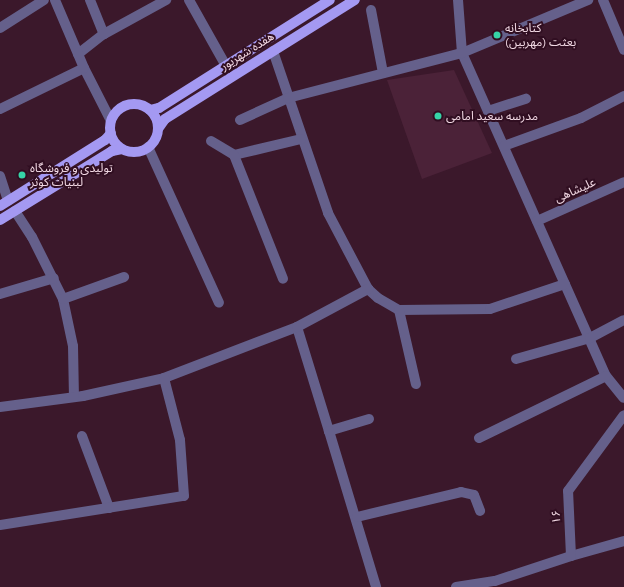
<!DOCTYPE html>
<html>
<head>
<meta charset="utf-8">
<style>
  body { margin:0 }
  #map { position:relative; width:624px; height:587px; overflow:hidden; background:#3b182b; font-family:"IBM Plex Sans","Noto Sans Arabic",sans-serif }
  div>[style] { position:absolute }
  .built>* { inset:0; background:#4b2238 }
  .minor>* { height:10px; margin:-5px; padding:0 5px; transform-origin:5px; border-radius:5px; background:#65608b }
  .major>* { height:10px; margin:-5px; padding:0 5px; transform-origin:5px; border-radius:5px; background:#a499f2 }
  .major>.ring { margin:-5px; padding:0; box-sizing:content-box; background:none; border:10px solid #a499f2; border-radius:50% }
  .dots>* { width:11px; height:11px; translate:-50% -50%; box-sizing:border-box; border:2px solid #300e21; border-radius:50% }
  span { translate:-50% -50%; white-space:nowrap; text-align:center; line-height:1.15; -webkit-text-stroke:4px #300e21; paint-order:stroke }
  .poi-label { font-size:12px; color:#f2d9e4 }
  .left { translate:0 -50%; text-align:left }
  .street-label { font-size:12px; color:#f2d9e4 }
</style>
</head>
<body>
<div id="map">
  <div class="built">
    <i style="clip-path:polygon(454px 70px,492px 153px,422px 179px,387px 80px)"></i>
  </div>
  <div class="minor">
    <i style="left:90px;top:0;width:37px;rotate:68deg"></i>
    <i style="left:189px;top:0;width:76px;rotate:60.7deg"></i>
    <i style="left:458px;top:0;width:53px;rotate:85.7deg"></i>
    <i style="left:462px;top:53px;width:354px;rotate:66deg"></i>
    <i style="left:606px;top:376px;width:28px;rotate:51deg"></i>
    <i style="left:603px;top:0;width:54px;rotate:67.2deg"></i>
    <i style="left:371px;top:10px;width:64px;rotate:79.2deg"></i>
    <i style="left:0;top:28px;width:52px;rotate:-32.5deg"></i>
    <i style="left:273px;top:51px;width:171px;rotate:71.2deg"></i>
    <i style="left:328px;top:213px;width:86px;rotate:62.2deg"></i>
    <i style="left:368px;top:289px;width:13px;rotate:42deg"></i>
    <i style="left:378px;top:298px;width:24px;rotate:30deg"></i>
    <i style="left:399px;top:310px;width:91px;rotate:-0.6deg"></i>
    <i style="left:490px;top:309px;width:79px;rotate:-18.4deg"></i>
    <i style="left:78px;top:54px;width:33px;rotate:-38deg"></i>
    <i style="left:104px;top:34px;width:71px;rotate:-28.7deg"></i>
    <i style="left:84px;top:68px;width:59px;rotate:63deg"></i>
    <i style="left:0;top:109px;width:93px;rotate:-26deg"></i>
    <i style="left:84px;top:68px;width:74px;rotate:-113.1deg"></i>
    <i style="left:488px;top:111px;width:40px;rotate:-18deg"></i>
    <i style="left:240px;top:120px;width:53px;rotate:-24.6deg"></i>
    <i style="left:288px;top:98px;width:180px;rotate:-14.5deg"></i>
    <i style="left:462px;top:53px;width:137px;rotate:-22.8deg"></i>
    <i style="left:211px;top:141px;width:27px;rotate:31deg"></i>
    <i style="left:234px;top:155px;width:69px;rotate:-13.4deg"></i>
    <i style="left:504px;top:146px;width:82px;rotate:-20deg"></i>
    <i style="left:581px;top:118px;width:48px;rotate:-27.1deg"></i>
    <i style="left:148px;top:147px;width:171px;rotate:65.5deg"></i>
    <i style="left:234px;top:155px;width:133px;rotate:68.4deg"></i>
    <i style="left:0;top:176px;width:26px;rotate:72deg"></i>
    <i style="left:15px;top:211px;width:31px;rotate:57deg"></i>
    <i style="left:32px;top:237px;width:69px;rotate:63.4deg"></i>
    <i style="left:63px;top:299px;width:48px;rotate:78deg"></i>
    <i style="left:73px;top:346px;width:51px;rotate:88.9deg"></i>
    <i style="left:537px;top:221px;width:95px;rotate:-24.1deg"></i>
    <i style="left:0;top:294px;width:56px;rotate:-16.5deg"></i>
    <i style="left:63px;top:299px;width:65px;rotate:-19.8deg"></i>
    <i style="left:399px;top:310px;width:76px;rotate:77.1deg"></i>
    <i style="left:297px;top:327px;width:109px;rotate:72.9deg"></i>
    <i style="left:516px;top:359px;width:77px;rotate:-15.8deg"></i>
    <i style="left:590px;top:338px;width:38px;rotate:-28deg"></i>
    <i style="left:0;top:407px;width:84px;rotate:-7.5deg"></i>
    <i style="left:83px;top:396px;width:83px;rotate:-12.5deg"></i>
    <i style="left:164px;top:378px;width:142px;rotate:-21deg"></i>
    <i style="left:297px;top:327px;width:81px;rotate:-28.2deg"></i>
    <i style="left:369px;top:419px;width:42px;rotate:163.3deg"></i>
    <i style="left:329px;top:431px;width:163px;rotate:73.2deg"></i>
    <i style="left:82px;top:436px;width:77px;rotate:69.4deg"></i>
    <i style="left:479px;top:438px;width:141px;rotate:-26deg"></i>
    <i style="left:357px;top:517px;width:107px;rotate:-13.5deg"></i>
    <i style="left:461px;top:492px;width:13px;rotate:13deg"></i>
    <i style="left:474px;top:495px;width:17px;rotate:69deg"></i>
    <i style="left:0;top:525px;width:186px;rotate:-9deg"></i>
    <i style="left:184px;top:496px;width:56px;rotate:-94.1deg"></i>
    <i style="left:180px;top:440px;width:64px;rotate:-104.5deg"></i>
    <i style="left:571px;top:556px;width:55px;rotate:-15.8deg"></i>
    <i style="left:456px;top:587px;width:39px;rotate:-9deg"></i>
    <i style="left:495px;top:581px;width:80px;rotate:-18.2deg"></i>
    <i style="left:571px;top:556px;width:65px;rotate:-92.6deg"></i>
    <i style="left:568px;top:491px;width:94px;rotate:-53.6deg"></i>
  </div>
  <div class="major">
    <i class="ring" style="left:110px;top:104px;width:38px;height:38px"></i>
    <i style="left:150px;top:110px;width:9px;rotate:-13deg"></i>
    <i style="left:159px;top:108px;width:202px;rotate:-32.3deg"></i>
    <i style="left:158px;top:129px;width:12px;rotate:-55deg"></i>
    <i style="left:165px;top:119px;width:224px;rotate:-32.1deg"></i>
    <i style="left:0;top:206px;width:124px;rotate:-32.2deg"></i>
    <i style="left:105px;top:140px;width:9px;rotate:-49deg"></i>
    <i style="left:0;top:220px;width:132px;rotate:-31.6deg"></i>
    <i style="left:112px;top:151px;width:10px;rotate:-11deg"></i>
  </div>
  <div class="dots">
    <i style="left:497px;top:35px;background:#36d4a7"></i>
    <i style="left:438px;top:116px;background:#36d4a7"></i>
    <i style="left:22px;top:175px;background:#36d4a7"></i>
  </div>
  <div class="poi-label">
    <span class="left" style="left:505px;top:35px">کتابخانه<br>بعثت (مهربین)</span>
    <span class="left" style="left:446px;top:116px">مدرسه سعید امامی</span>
    <span class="left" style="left:30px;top:175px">تولیدی و فروشگاه<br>لبنیات کوثر</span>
  </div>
  <div class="street-label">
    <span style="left:247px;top:51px;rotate:-32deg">هفده شهریور</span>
    <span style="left:575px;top:190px;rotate:-24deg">علیشاهی</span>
    <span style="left:556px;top:517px;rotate:-92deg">۱۶</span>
  </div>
</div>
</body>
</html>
